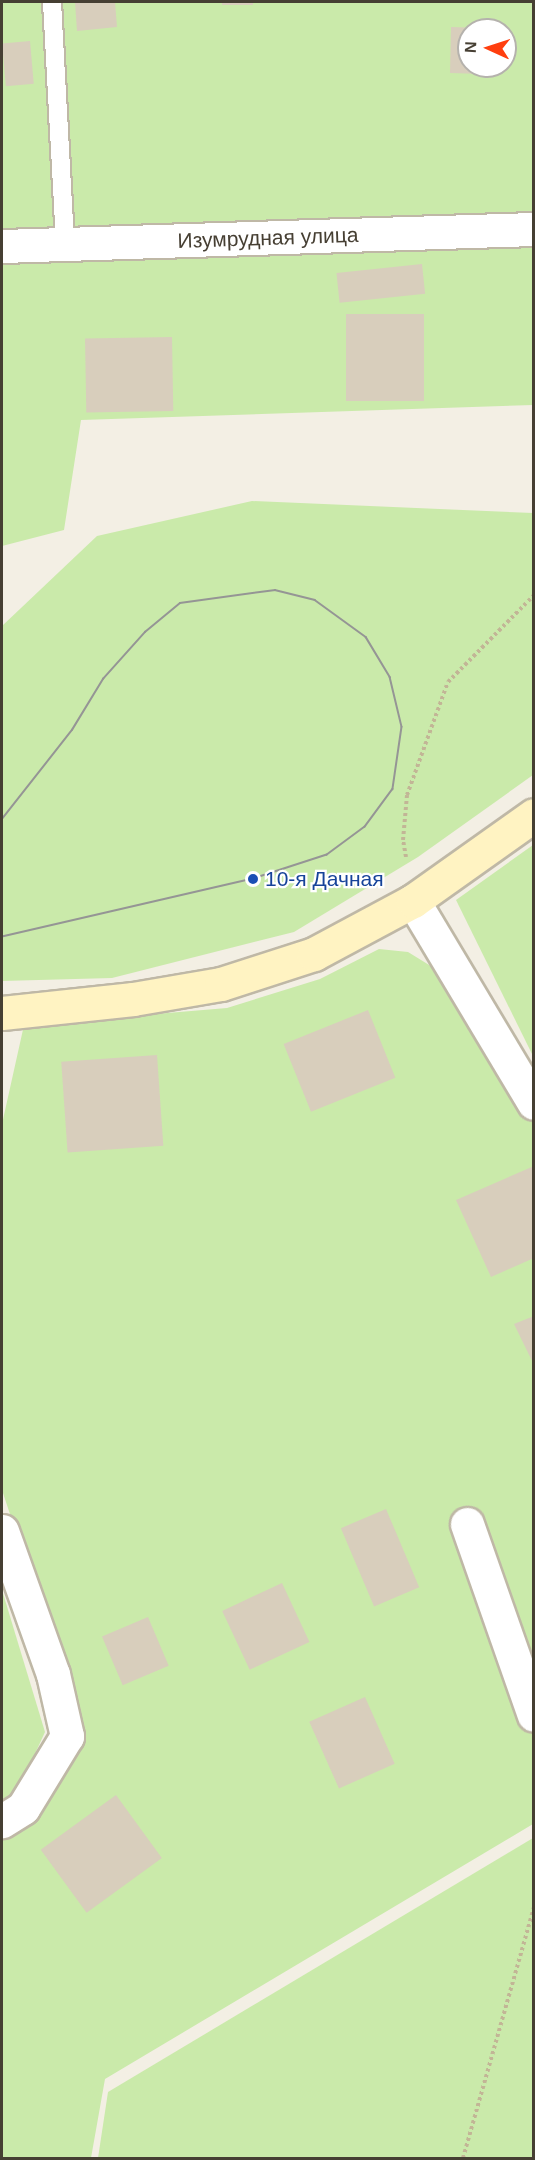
<!DOCTYPE html>
<html>
<head>
<meta charset="utf-8">
<style>
  body { margin:0 }
  #map { position:relative; width:535px; height:2160px; overflow:hidden; background:#f3efe4; font-family:Arial,sans-serif }
  div>[style] { position:absolute }
  .green>* { inset:0; background:#caeaaa }
  .building>* { inset:0; background:#d8cebc; transform-origin:0 0 }
  .path>* { height:4px; margin-top:-2px; transform-origin:0; background:repeating-linear-gradient(90deg,#c2b596 0 3px,transparent 0 6px) }
  .roads { filter:drop-shadow(2px 0 #bfb8a6) drop-shadow(-2px 0 #bfb8a6) drop-shadow(0 2px #bfb8a6) drop-shadow(0 -2px #bfb8a6) }
  .lane>* { height:18px; margin:-9px; padding:0 9px; transform-origin:9px; border-radius:9px; background:#fff }
  .street>* { height:33px; margin:-16.5px; padding:0 16.5px; transform-origin:16.5px; border-radius:16.5px; background:#fff }
  .secondary>* { height:33px; margin:-16.5px; padding:0 16.5px; transform-origin:16.5px; border-radius:16.5px; background:#fff3c2 }
  .tram>* { height:1.5px; margin:-0.75px; padding:0 0.75px; transform-origin:0.75px; border-radius:0.75px; background:#959595 }
  .dots>* { width:16px; height:16px; translate:-50% -50%; box-sizing:border-box; border:3px solid #fff; border-radius:50% }
  span { translate:-50% -50%; white-space:nowrap; text-align:center; line-height:1.15; -webkit-text-stroke:4.5px #fff; paint-order:stroke }
  .street-label { font-size:21px; color:#463f33 }
  .transit-label { font-size:21px; color:#164399 }
  .left { translate:0 -50%; text-align:left }
  .frame { position:absolute; inset:0; border:3px solid #463f33; pointer-events:none }
  .north { position:absolute; left:457px; top:18px; width:60px; height:60px; box-sizing:border-box; background:#fff; border:2px solid #b5b2ad; border-radius:50%; rotate:273deg; font-size:16px; font-weight:700; line-height:24px; text-align:center; color:#463f33 }
  .north::after { content:''; display:block; margin:auto; width:21px; height:27px; background:#ff3f0f; clip-path:polygon(50% 0,100% 100%,50% 72%,0 100%) }
</style>
</head>
<body>
<div id="map">
  <div class="green">
    <i style="clip-path:polygon(evenodd,2px 2px,533px 2px,533px 405px,81px 420px,64px 530px,2px 546px,2px 2px,469px 30px,505px 30px,505px 66px,469px 66px,469px 30px)"></i>
    <i style="clip-path:polygon(252px 501px,533px 513px,533px 775px,418px 857px,294px 932px,112px 978px,2px 981px,2px 626px,97px 536px)"></i>
    <i style="clip-path:polygon(533px 845px,533px 1056px,456px 900px)"></i>
    <i style="clip-path:polygon(379px 949px,408px 952px,434px 968px,533px 1122px,533px 1824px,105px 2079px,91px 2158px,2px 2158px,2px 1830px,82px 1732px,2px 1490px,2px 1124px,24px 1025px,227px 1008px,320px 979px)"></i>
    <i style="clip-path:polygon(2px 1590px,45px 1732px,15px 1797px,2px 1805px)"></i>
    <i style="clip-path:polygon(533px 1838px,533px 2158px,98px 2158px,108px 2092px)"></i>
  </div>
  <div class="building">
    <i style="clip-path:polygon(75px 2px,115px 2px,117px 27px,77px 31px)"></i>
    <i style="left:222px;top:2px;width:31px;height:3px"></i>
    <i style="clip-path:polygon(451px 27px,483px 28px,469px 30px,469px 66px,482px 66px,482px 74px,450px 73px)"></i>
    <i style="left:30px;top:41px;width:43px;height:28px;rotate:85deg"></i>
    <i style="left:422px;top:264px;width:30px;height:86px;rotate:84deg"></i>
    <i style="left:346px;top:314px;width:78px;height:87px"></i>
    <i style="left:172px;top:337px;width:74px;height:87px;rotate:89deg"></i>
    <i style="left:368px;top:1010px;width:73px;height:91px;rotate:68deg"></i>
    <i style="left:157px;top:1055px;width:91px;height:96px;rotate:86deg"></i>
    <i style="clip-path:polygon(534px 1166px,534px 1258px,491px 1277px,456px 1200px)"></i>
    <i style="clip-path:polygon(534px 1316px,534px 1365px,514px 1324px)"></i>
    <i style="left:386px;top:1509px;width:85px;height:49px;rotate:67deg"></i>
    <i style="left:282px;top:1583px;width:65px;height:66px;rotate:65deg"></i>
    <i style="left:148px;top:1617px;width:53px;height:50px;rotate:67deg"></i>
    <i style="left:365px;top:1697px;width:73px;height:61px;rotate:66deg"></i>
    <i style="left:116px;top:1795px;width:78px;height:93px;rotate:54deg"></i>
  </div>
  <div class="path">
    <i style="left:406px;top:857px;width:17px;rotate:-100deg"></i>
    <i style="left:403px;top:840px;width:45px;rotate:-84.9deg"></i>
    <i style="left:407px;top:795px;width:120px;rotate:-70.1deg"></i>
    <i style="left:448px;top:682px;width:122px;rotate:-45.3deg"></i>
    <i style="left:463px;top:2158px;width:261px;rotate:-74.2deg"></i>
  </div>
  <div class="roads">
    <div class="lane">
      <i style="left:52px;top:2px;width:243px;rotate:86.9deg"></i>
    </div>
    <div class="street">
      <i style="left:2px;top:246px;width:532px;rotate:-1.83deg"></i>
      <i style="left:413px;top:901px;width:235px;rotate:59.1deg"></i>
      <i style="left:467px;top:1524px;width:202px;rotate:70.7deg"></i>
      <i style="left:2px;top:1531px;width:152px;rotate:70.4deg"></i>
      <i style="left:53px;top:1674px;width:64px;rotate:77.3deg"></i>
      <i style="left:67px;top:1736px;width:84px;rotate:121.4deg"></i>
      <i style="left:23px;top:1808px;width:25px;rotate:148deg"></i>
    </div>
    <div class="secondary">
      <i style="left:2px;top:1013px;width:132px;rotate:-6.1deg"></i>
      <i style="left:133px;top:999px;width:89px;rotate:-9.7deg"></i>
      <i style="left:221px;top:984px;width:98px;rotate:-17.9deg"></i>
      <i style="left:314px;top:954px;width:112px;rotate:-28.2deg"></i>
      <i style="left:413px;top:901px;width:148px;rotate:-35.4deg"></i>
    </div>
  </div>
  <div class="tram">
    <i style="left:2px;top:819px;width:113px;rotate:-51.8deg"></i>
    <i style="left:72px;top:730px;width:60px;rotate:-58.7deg"></i>
    <i style="left:103px;top:679px;width:63px;rotate:-48.2deg"></i>
    <i style="left:145px;top:632px;width:45px;rotate:-39.6deg"></i>
    <i style="left:180px;top:603px;width:96px;rotate:-7.8deg"></i>
    <i style="left:275px;top:590px;width:41px;rotate:14deg"></i>
    <i style="left:315px;top:600px;width:63px;rotate:36deg"></i>
    <i style="left:366px;top:637px;width:47px;rotate:59deg"></i>
    <i style="left:390px;top:677px;width:51px;rotate:76.5deg"></i>
    <i style="left:402px;top:727px;width:63px;rotate:98.3deg"></i>
    <i style="left:393px;top:789px;width:47px;rotate:126.4deg"></i>
    <i style="left:365px;top:827px;width:47px;rotate:143.6deg"></i>
    <i style="left:327px;top:855px;width:78px;rotate:162deg"></i>
    <i style="left:253px;top:879px;width:258px;rotate:167deg"></i>
  </div>
  <div class="dots">
    <i style="left:253px;top:879px;background:#1a4fb4"></i>
  </div>
  <div class="street-label">
    <span style="left:268px;top:238px;rotate:-2deg">Изумрудная улица</span>
  </div>
  <div class="transit-label">
    <span class="left" style="left:265px;top:879px">10-я Дачная</span>
  </div>
  <div class="frame"></div>
  <div class="north">N</div>
</div>
</body>
</html>
